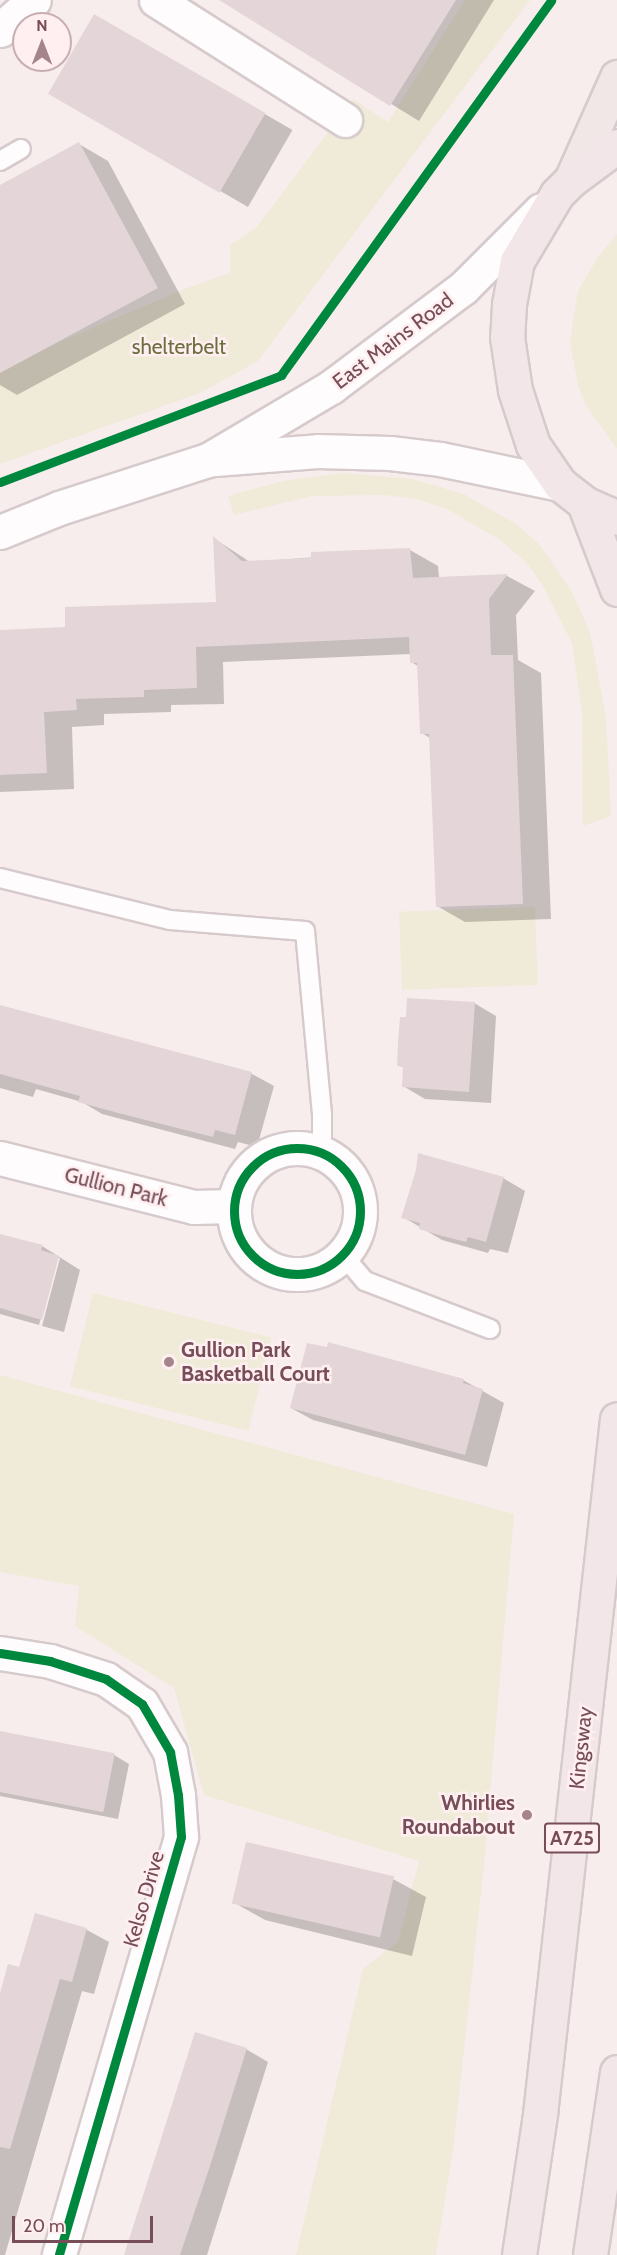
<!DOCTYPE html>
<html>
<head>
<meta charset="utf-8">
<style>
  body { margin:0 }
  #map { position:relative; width:617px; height:2255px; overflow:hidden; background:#f8eded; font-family:Cabin,sans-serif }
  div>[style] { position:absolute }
  .green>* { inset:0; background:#f0ead8; transform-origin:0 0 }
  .shadow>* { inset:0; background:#0003; transform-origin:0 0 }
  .building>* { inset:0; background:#e4d5d8; transform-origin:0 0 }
  .roads { filter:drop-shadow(2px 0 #d6cacc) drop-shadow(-2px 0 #d6cacc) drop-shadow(0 2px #d6cacc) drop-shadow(0 -2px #d6cacc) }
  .service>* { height:18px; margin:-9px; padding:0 9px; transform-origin:9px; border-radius:9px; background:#fefcfc }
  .minor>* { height:33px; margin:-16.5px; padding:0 16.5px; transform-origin:16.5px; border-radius:16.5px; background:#fefcfc }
  .minor>.ring { margin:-16.5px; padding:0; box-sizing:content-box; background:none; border:33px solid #fefcfc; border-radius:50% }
  .secondary>* { height:33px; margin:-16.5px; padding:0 16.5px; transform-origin:16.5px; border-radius:16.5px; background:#fefcfc }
  .primary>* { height:33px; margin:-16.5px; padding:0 16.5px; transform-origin:16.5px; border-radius:16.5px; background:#f2e7e7 }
  .trunk>* { height:33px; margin:-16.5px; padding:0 16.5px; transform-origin:16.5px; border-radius:16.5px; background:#f2e6e8 }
  .cycleway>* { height:9px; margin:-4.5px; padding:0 4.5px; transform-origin:4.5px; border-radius:4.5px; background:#00873e }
  .cycleway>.ring { margin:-4.5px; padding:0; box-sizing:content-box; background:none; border:9px solid #00873e; border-radius:50% }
  .dots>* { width:16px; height:16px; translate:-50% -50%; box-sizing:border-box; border:3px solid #ffeff0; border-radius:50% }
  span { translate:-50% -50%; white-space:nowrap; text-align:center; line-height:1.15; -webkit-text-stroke:5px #ffeff0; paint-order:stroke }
  .shield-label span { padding:2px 4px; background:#ffeff0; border:2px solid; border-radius:4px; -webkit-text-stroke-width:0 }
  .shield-label { font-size:20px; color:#764d58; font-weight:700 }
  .street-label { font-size:21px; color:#764d58 }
  .park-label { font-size:21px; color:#6d6f3f }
  .poi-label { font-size:21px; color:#764d58; font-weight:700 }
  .left { translate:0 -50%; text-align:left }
  .right { translate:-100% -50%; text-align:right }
  .north { position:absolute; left:12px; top:12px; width:60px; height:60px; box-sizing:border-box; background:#ffeff0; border:2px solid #c8aeb3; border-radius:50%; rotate:0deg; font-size:16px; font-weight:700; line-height:24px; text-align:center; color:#764d58 }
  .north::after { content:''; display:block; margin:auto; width:21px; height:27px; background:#a4858c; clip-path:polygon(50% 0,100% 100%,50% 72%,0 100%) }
  .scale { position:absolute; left:12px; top:2216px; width:141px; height:27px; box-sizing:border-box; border:3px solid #764d58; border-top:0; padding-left:8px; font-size:18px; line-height:21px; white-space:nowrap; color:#764d58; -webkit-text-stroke:4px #ffeff0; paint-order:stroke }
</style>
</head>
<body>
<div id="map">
  <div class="green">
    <i style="clip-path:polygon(465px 0,530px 0,258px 361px,200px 393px,0 464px,0 367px,187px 288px,230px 273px,230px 245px,256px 228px,353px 99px,388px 122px)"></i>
    <i style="clip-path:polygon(617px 234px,617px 449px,586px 405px,578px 386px,570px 341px,578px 291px,598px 257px)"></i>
    <i style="clip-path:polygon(343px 473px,412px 479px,464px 494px,516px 524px,539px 544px,571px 590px,590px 632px,606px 717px,611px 816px,583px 826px,582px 713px,572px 643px,543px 586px,526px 562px,500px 540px,447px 509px,416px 499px,384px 495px,312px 496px,234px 515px,228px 496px,283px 481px)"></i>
    <i style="left:535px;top:907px;width:78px;height:136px;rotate:88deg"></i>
    <i style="left:93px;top:1293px;width:184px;height:96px;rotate:14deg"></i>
    <i style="clip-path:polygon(0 1375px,514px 1514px,484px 1865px,453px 2151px,436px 2255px,296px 2255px,363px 1969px,398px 1941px,419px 1861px,204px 1795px,174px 1688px,75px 1626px,79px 1586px,0 1572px)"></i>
  </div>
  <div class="shadow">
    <i style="clip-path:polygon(222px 0,494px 0,419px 121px)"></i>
    <i style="left:95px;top:16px;width:228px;height:89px;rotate:30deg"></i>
    <i style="clip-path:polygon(79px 144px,108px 161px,185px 304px,17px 395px,0 385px,0 187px)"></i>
    <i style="clip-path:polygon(215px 539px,250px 562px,410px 550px,438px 566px,439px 578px,507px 576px,535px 591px,516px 615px,518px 660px,541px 673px,551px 919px,465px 922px,437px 906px,430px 738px,422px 733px,418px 666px,411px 662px,411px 654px,223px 662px,224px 704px,171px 705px,171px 712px,104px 714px,104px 725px,72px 727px,74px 789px,0 792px,0 631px,66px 629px,218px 603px)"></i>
    <i style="clip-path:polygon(474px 1003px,496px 1016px,491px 1103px,425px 1099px,403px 1086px,404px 1068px,399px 1065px,408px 1019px)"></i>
    <i style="clip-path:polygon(0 1006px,252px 1074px,274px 1086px,257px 1147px,238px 1142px,235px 1149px,102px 1114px,82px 1102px,36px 1089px,33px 1097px,0 1088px)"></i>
    <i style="clip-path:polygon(503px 1178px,525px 1191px,508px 1253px,490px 1249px,488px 1253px,442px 1240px,403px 1217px)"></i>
    <i style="clip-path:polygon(0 1235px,42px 1246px,80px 1270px,64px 1332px,42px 1326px,60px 1258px,57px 1258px,39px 1325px,0 1314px)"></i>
    <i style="clip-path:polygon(463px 1380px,504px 1403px,487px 1467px,313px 1420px,291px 1408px)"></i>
    <i style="clip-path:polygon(0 1733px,114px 1755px,129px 1764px,118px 1819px,0 1796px)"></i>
    <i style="clip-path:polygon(393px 1879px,426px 1897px,412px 1956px,265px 1920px,233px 1902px)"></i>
    <i style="clip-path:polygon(36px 1915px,87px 1930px,109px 1942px,94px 1994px,82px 1991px,5px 2255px,0 2255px,0 1998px,20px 1969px)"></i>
    <i style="clip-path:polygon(246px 2049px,268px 2062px,207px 2255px,126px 2255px)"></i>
  </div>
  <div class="building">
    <i style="clip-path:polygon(219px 0,456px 0,390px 106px)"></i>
    <i style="left:94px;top:14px;width:198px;height:92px;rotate:30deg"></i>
    <i style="clip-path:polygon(79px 142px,158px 288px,0 373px,0 185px)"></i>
    <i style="clip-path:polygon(213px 536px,242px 561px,311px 558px,311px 552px,410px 548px,413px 578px,508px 574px,489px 599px,491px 655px,513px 655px,523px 904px,436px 907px,429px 734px,420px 734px,417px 663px,410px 663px,409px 637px,196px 647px,197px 688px,144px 690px,144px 697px,76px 699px,77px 710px,44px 712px,47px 773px,0 775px,0 630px,65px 627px,65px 607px,216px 602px)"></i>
    <i style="clip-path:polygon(407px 998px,475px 1002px,469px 1092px,402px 1087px,403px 1067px,397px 1066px,398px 1042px,400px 1017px,406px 1017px)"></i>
    <i style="clip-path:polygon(0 1005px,252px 1072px,235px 1135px,215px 1130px,213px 1137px,122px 1114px,78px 1102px,80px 1096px,0 1074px)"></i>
    <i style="clip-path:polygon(418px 1153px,504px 1177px,486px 1242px,468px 1237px,466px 1242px,442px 1236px,419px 1229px,420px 1223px,401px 1218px,416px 1170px)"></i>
    <i style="clip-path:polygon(0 1234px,43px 1245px,41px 1250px,59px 1256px,42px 1320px,0 1308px)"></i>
    <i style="clip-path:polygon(328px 1342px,464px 1379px,463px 1383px,483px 1389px,465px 1455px,290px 1408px,307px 1343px,327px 1347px)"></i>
    <i style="left:0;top:1731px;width:117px;height:60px;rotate:11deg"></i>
    <i style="left:246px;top:1842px;width:152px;height:63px;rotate:13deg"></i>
    <i style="clip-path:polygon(35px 1913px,87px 1928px,72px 1982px,60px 1979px,10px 2149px,0 2147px,0 1993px,8px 1964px,19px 1967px)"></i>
    <i style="clip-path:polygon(195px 2032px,247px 2048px,210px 2166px,180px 2255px,124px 2255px)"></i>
  </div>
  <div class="roads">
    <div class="service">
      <i style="left:0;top:161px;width:24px;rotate:-30deg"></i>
      <i style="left:0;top:878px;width:175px;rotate:13.9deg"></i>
      <i style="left:170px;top:920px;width:135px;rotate:4.7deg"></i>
      <i style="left:305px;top:931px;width:185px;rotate:84.7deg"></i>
      <i style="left:322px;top:1115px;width:38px;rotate:90deg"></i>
      <i style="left:343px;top:1255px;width:34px;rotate:50deg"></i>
      <i style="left:365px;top:1281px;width:134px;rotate:21deg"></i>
    </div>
    <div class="minor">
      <i style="left:156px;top:0;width:224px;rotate:32.4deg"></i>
      <i style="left:0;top:30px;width:45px;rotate:-41.4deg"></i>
      <i class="ring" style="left:234px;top:1148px;width:93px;height:93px"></i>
      <i style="left:0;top:1158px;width:200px;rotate:14.2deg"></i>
      <i style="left:194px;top:1207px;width:40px;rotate:-1.4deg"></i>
      <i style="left:0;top:1653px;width:51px;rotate:9.1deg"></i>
      <i style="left:50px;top:1661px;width:59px;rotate:17.8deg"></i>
      <i style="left:106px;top:1679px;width:44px;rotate:34.8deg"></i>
      <i style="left:142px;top:1704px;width:56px;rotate:59.7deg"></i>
      <i style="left:170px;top:1752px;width:44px;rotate:79.5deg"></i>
      <i style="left:178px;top:1795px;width:42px;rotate:85.9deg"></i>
      <i style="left:181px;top:1837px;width:435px;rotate:106.3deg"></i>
    </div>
    <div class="secondary">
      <i style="left:215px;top:459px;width:103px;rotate:-4.4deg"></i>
      <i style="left:318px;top:451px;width:72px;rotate:1.6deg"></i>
      <i style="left:390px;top:453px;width:50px;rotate:6.8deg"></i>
      <i style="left:440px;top:459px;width:123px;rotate:11.8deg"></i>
      <i style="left:0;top:532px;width:64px;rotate:-22.1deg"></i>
      <i style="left:59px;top:508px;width:157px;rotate:-17.9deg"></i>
      <i style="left:208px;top:460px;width:143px;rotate:-30.7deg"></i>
      <i style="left:331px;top:387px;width:165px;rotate:-36.9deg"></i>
      <i style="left:463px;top:288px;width:110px;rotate:-45deg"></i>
    </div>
    <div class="primary">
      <i style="left:571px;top:180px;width:113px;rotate:-65.9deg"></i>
    </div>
    <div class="trunk">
      <i style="left:617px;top:146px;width:57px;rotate:143.5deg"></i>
      <i style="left:571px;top:180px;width:20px;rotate:135deg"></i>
      <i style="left:557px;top:194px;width:78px;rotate:120.8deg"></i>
      <i style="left:517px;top:261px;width:44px;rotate:100.5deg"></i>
      <i style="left:509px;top:304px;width:33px;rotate:93deg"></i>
      <i style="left:507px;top:337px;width:54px;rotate:81.4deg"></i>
      <i style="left:515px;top:390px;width:58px;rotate:71.9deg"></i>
      <i style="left:533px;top:445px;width:47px;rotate:55.3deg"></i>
      <i style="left:560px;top:484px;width:31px;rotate:38deg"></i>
      <i style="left:584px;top:503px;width:36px;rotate:24deg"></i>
      <i style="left:584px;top:503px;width:92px;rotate:69deg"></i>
      <i style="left:519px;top:2255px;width:143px;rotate:-81.5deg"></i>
      <i style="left:540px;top:2114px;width:699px;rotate:-83.68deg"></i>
      <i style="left:590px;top:2255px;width:185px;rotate:-81.6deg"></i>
    </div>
  </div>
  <div class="cycleway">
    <i style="left:0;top:482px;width:301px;rotate:-20.8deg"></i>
    <i style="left:281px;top:375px;width:462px;rotate:-54.2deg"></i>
    <i class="ring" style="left:234px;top:1148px;width:117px;height:117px"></i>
    <i style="left:0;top:1653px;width:51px;rotate:9.1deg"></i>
    <i style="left:50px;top:1661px;width:59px;rotate:17.8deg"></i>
    <i style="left:106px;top:1679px;width:44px;rotate:34.8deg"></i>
    <i style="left:142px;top:1704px;width:56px;rotate:59.7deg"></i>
    <i style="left:170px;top:1752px;width:44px;rotate:79.5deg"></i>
    <i style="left:178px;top:1795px;width:42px;rotate:85.9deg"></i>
    <i style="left:181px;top:1837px;width:435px;rotate:106.3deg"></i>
  </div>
  <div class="dots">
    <i style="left:169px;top:1362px;background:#a4858c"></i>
    <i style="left:527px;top:1815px;background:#a4858c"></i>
  </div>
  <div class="shield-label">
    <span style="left:572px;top:1838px">A725</span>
  </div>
  <div class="street-label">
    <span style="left:393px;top:341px;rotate:-37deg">East Mains Road</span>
    <span style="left:116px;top:1187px;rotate:14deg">Gullion Park</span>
    <span style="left:581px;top:1748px;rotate:-84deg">Kingsway</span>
    <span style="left:144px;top:1899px;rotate:-74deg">Kelso Drive</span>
  </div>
  <div class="park-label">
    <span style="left:179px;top:347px">shelterbelt</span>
  </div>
  <div class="poi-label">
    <span class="left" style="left:181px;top:1362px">Gullion Park<br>Basketball Court</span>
    <span class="right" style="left:515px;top:1815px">Whirlies<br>Roundabout</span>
  </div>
  <div class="north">N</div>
  <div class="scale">20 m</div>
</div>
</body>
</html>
